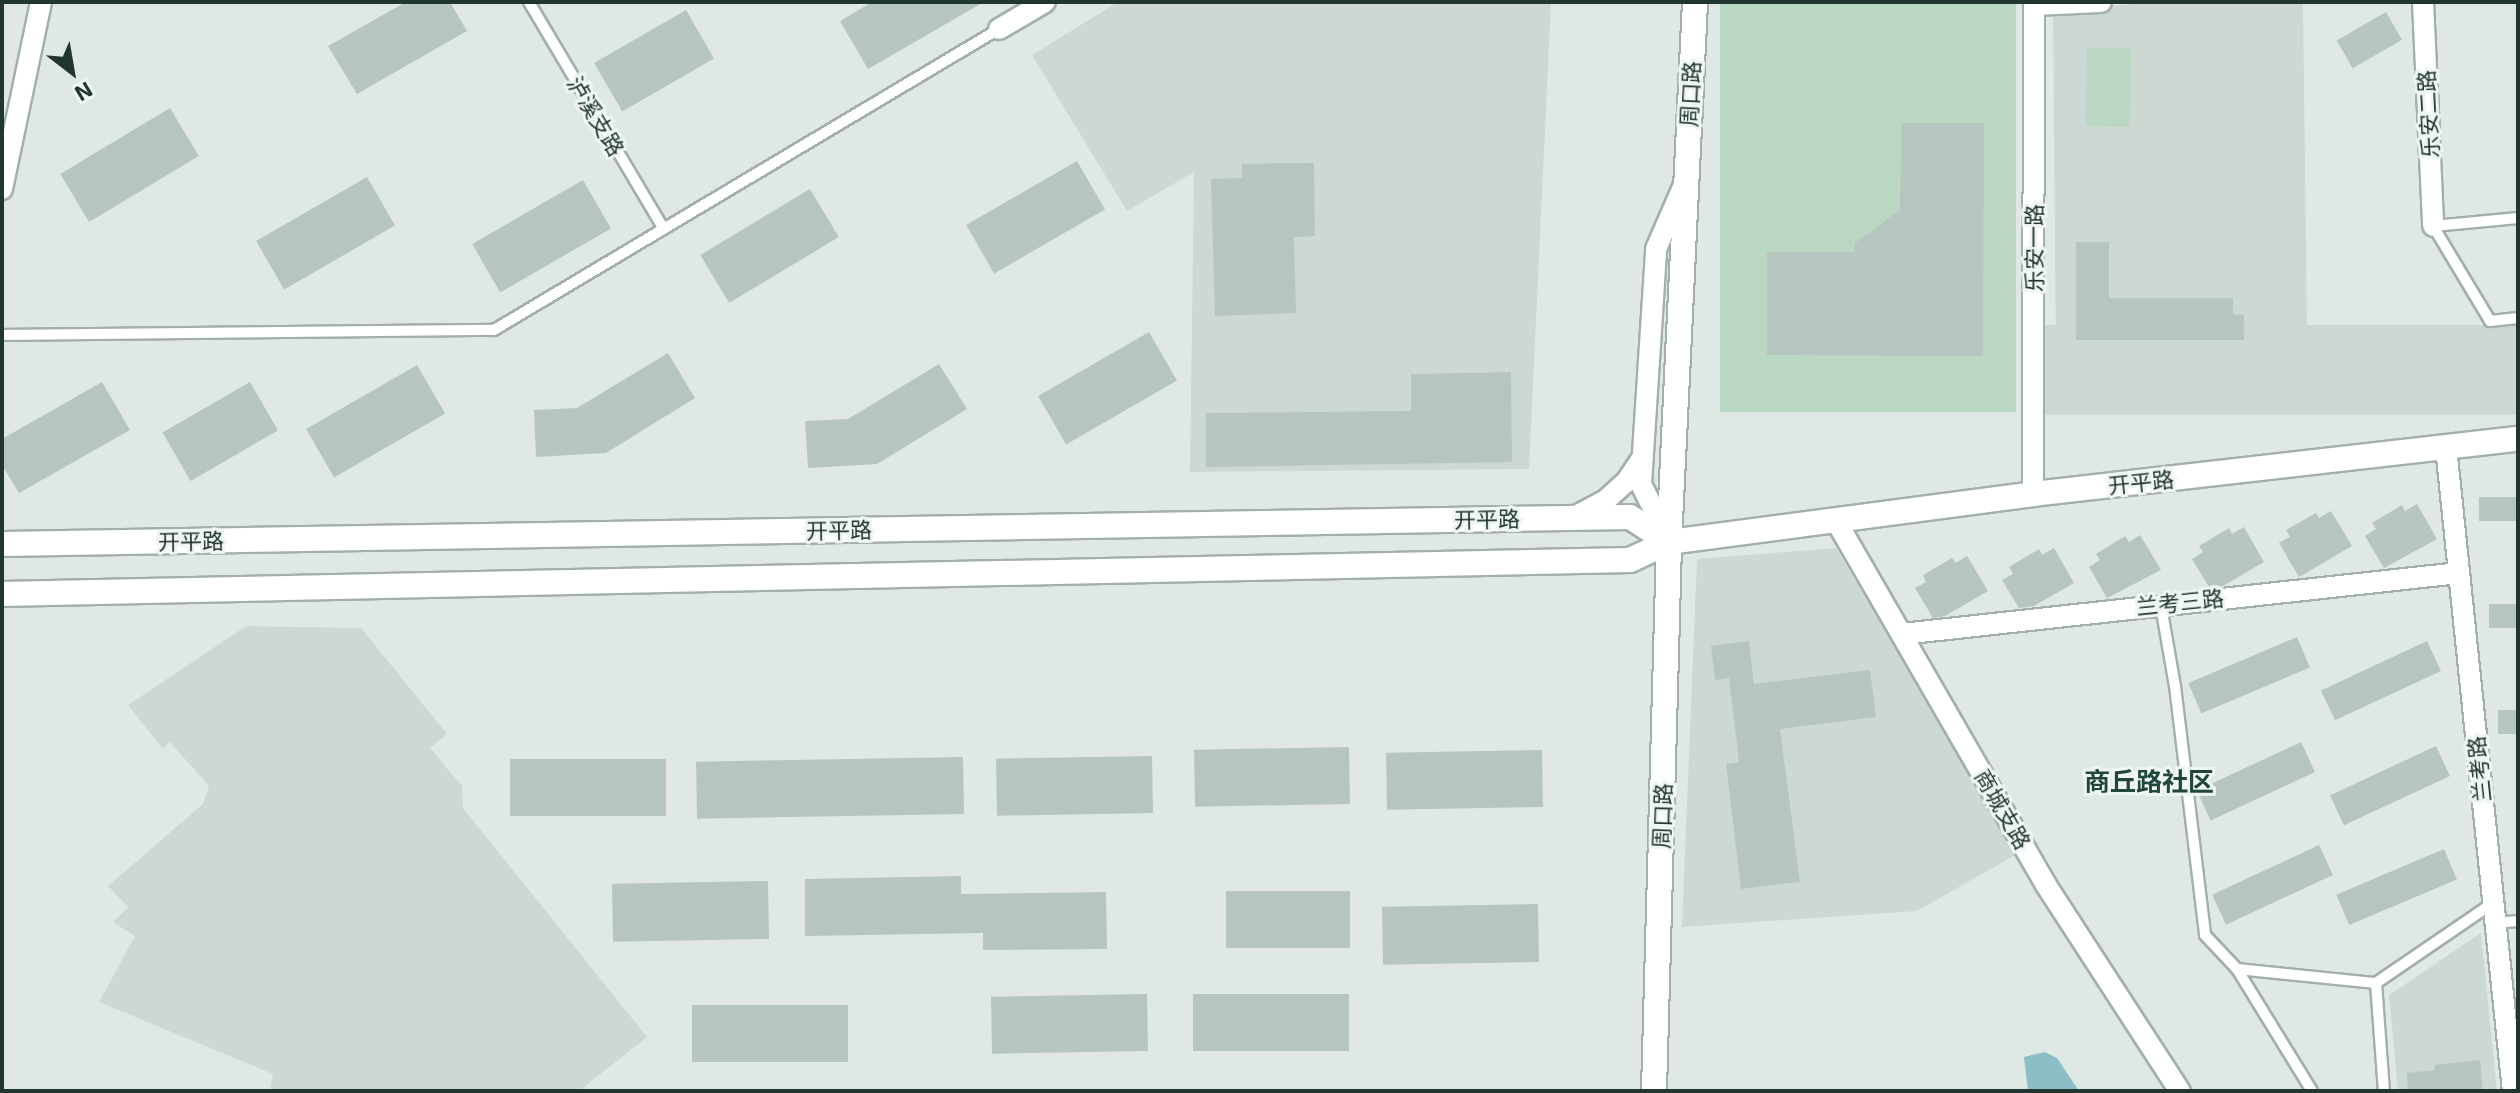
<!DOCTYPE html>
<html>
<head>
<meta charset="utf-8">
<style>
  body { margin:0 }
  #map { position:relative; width:2520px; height:1093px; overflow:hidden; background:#dfe8e4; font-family:"Exo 2","Noto Sans SC",sans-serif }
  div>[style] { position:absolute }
  .built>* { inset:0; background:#cdd8d3; transform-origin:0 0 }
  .green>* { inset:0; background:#b9d7c2; transform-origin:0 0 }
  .water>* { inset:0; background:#8cbec8 }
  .building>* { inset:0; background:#b7c5c0; transform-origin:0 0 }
  .roads { filter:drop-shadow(2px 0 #a3afab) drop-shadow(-2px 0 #a3afab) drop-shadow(0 2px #a3afab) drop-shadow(0 -2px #a3afab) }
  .lane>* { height:10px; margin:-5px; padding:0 5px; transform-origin:5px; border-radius:5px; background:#fff }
  .street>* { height:20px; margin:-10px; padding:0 10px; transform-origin:10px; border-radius:10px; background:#fff }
  .secondary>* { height:24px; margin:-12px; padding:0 12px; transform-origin:12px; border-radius:12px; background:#fff }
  span { translate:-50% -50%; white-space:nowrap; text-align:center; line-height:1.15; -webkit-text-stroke:6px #eef5f2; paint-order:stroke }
  .street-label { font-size:22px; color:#223631 }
  .quarter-label { font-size:26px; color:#20463d; font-weight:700 }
  .frame { position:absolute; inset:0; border:4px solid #223631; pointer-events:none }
  .north { position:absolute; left:32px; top:32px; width:80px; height:80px; -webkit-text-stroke:6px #eef5f2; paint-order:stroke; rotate:149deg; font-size:22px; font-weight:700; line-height:32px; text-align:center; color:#223631 }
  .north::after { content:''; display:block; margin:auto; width:28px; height:36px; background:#223631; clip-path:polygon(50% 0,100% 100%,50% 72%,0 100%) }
</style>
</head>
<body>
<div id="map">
  <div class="built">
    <i style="clip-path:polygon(1118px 2px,1551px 2px,1529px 469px,1190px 472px,1194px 172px,1127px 211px,1032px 55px)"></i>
    <i style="clip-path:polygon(2171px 2px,2303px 2px,2307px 331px,2056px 361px,2053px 9px)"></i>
    <i style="left:2518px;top:325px;width:90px;height:474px;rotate:90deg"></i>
    <i style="clip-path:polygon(1836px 548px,2017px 854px,1917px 911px,1682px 927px,1697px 559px)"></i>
    <i style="clip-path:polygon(246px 626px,361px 628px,447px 734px,430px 748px,462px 786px,463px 808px,647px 1037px,579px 1091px,270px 1091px,273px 1074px,99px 1002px,135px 936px,113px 922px,128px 907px,108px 886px,203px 804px,209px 786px,170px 742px,163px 749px,128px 705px)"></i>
    <i style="clip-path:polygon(2481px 933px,2497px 1091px,2398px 1091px,2389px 995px)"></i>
  </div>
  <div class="green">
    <i style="left:1720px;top:2px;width:296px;height:410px"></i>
    <i style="left:2087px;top:48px;width:44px;height:78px;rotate:1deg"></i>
  </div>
  <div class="water">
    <i style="clip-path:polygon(2045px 1052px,2057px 1058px,2079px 1091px,2028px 1091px,2024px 1057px)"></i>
  </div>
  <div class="building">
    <i style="clip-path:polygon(406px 2px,450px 2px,467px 31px,357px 94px,328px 46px)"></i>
    <i style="clip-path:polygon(872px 2px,984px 2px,868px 69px,840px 21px)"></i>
    <i style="left:686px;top:10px;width:56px;height:106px;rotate:60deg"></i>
    <i style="left:2386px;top:12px;width:32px;height:57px;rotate:60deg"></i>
    <i style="left:170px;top:108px;width:56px;height:128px;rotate:59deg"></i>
    <i style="clip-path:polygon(1902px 123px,1984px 123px,1983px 356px,1767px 355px,1767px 252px,1854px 252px,1855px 243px,1900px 210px)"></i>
    <i style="left:1077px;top:161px;width:56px;height:128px;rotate:60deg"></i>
    <i style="clip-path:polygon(1314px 163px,1315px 236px,1294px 237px,1296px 313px,1215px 316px,1211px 179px,1242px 178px,1242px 164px)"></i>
    <i style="left:367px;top:177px;width:56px;height:128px;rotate:60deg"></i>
    <i style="left:583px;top:180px;width:56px;height:128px;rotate:60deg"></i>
    <i style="left:810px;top:189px;width:56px;height:128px;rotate:59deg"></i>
    <i style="clip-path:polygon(2076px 242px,2109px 242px,2109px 298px,2233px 298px,2233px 314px,2244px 315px,2244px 340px,2076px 340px)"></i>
    <i style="left:1149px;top:332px;width:56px;height:128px;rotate:60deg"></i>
    <i style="clip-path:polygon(668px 353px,695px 398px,606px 453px,536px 457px,534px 410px,577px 408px)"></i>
    <i style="clip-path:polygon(939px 364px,967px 409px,877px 464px,808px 468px,805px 421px,848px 419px)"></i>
    <i style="left:417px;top:365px;width:56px;height:128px;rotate:60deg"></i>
    <i style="clip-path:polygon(1511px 372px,1512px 462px,1206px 467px,1206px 413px,1411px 411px,1411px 374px)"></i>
    <i style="clip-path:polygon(102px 382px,130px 430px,19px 493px,2px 465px,2px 439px)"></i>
    <i style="left:250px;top:382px;width:56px;height:101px;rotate:60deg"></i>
    <i style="left:2518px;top:497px;width:24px;height:39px;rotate:90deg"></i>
    <i style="clip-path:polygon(2417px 504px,2437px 539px,2384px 568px,2365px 536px,2376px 529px,2372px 523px,2402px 505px,2405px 511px)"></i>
    <i style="clip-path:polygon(2331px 511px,2352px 546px,2299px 577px,2279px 543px,2290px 537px,2286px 530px,2316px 513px,2319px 518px)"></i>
    <i style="clip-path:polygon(2244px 527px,2264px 562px,2223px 586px,2209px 587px,2192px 559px,2203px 552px,2199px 546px,2229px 528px,2232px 534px)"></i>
    <i style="clip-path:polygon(2140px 535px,2161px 570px,2107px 598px,2089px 567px,2100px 560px,2096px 554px,2125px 536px,2129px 542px)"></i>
    <i style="clip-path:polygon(2054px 548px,2074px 583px,2034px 606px,2019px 608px,2002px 580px,2013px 574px,2009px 567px,2039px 549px,2042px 555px)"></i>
    <i style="clip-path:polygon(1967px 556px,1988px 591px,1945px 616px,1933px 618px,1915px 588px,1926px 582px,1923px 575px,1952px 558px,1956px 563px)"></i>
    <i style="left:2518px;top:604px;width:24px;height:29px;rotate:90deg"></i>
    <i style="left:2297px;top:637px;width:33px;height:118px;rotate:67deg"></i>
    <i style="clip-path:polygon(1749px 641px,1754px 684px,1870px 670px,1876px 717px,1780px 729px,1800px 882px,1741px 889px,1726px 764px,1739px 762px,1729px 678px,1715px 680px,1711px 646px)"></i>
    <i style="left:2427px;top:641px;width:33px;height:117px;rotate:65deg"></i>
    <i style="left:2518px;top:710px;width:24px;height:20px;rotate:90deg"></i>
    <i style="left:2301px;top:742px;width:33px;height:115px;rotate:65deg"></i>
    <i style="left:2436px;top:746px;width:33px;height:117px;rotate:65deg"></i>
    <i style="left:1349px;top:747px;width:57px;height:155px;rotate:89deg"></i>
    <i style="left:1542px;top:750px;width:57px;height:156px;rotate:89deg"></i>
    <i style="left:1152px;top:756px;width:57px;height:156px;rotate:89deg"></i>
    <i style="left:963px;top:757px;width:57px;height:267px;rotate:89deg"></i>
    <i style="left:666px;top:759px;width:57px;height:156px;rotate:90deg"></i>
    <i style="left:2319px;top:845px;width:33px;height:118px;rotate:65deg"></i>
    <i style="left:2444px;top:849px;width:33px;height:117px;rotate:67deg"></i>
    <i style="clip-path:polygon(961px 876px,961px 894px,1106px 892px,1107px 949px,983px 950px,983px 933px,805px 936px,805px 879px)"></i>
    <i style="left:768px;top:881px;width:58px;height:156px;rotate:89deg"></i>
    <i style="left:1350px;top:891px;width:57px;height:124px;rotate:90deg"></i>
    <i style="left:1538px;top:904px;width:58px;height:156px;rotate:89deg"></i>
    <i style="left:1147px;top:994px;width:57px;height:156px;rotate:89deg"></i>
    <i style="left:1349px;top:994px;width:57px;height:156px;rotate:90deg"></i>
    <i style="left:848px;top:1005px;width:57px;height:156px;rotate:90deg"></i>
    <i style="clip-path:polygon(2480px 1060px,2483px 1091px,2408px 1091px,2407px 1073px,2435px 1070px,2434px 1065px)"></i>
  </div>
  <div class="roads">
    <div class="lane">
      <i style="left:529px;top:2px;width:264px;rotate:59.3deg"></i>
      <i style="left:2518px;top:218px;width:85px;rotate:174.6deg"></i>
      <i style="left:2433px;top:226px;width:111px;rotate:59deg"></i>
      <i style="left:2490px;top:321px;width:28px;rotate:-6deg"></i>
      <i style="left:2px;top:335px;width:492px;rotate:-0.6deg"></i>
      <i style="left:494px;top:330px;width:588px;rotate:-30.8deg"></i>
      <i style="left:2161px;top:606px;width:81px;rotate:80.1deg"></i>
      <i style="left:2175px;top:686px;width:251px;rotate:83.1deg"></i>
      <i style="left:2205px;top:935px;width:47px;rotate:46.7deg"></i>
      <i style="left:2237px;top:969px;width:143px;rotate:58.4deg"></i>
      <i style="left:2495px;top:923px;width:23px;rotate:-5deg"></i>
      <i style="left:2237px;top:969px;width:140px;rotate:5.8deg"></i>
      <i style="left:2376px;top:983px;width:142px;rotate:-34.4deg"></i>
      <i style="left:2376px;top:983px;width:108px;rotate:85.8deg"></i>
    </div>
    <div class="street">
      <i style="left:2423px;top:2px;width:224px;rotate:87.4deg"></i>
      <i style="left:2034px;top:5px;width:67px;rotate:-2.6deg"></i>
      <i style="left:999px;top:29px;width:53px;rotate:-30.4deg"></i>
      <i style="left:2px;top:189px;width:191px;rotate:-78.2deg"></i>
      <i style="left:2446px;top:447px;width:647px;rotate:84.06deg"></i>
      <i style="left:2033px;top:494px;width:492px;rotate:-89.9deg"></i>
      <i style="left:1572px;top:518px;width:40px;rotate:-28deg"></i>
      <i style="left:1607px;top:499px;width:25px;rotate:-42deg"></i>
      <i style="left:1626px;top:482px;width:30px;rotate:-56deg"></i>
      <i style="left:1836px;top:521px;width:420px;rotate:60deg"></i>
      <i style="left:2046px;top:885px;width:246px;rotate:57deg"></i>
      <i style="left:1669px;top:540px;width:63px;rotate:-116.6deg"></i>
      <i style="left:1641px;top:484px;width:235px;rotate:-86.3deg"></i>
      <i style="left:1656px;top:249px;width:70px;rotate:-66.4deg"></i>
      <i style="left:1902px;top:634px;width:560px;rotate:-6.25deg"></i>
    </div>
    <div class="secondary">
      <i style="left:2px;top:544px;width:1628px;rotate:-0.95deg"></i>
      <i style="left:1630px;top:517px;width:46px;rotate:32.7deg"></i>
      <i style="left:2px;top:594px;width:1628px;rotate:-1.2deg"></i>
      <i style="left:1630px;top:560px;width:43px;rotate:-24.8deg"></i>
      <i style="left:1669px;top:542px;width:367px;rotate:-7.5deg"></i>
      <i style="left:2033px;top:494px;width:488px;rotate:-6.5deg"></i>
      <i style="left:1654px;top:1091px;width:549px;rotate:-88.43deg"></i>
      <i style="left:1669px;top:542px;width:541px;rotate:-87.24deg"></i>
    </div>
  </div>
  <div class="street-label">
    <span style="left:1690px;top:94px;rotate:-87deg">周口路</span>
    <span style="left:2428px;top:114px;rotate:-93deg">乐安二路</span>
    <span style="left:596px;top:116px;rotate:59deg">泸溪支路</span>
    <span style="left:2034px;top:248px;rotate:-90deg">乐安一路</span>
    <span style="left:2141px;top:482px;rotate:-6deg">开平路</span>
    <span style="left:1487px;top:519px;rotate:-1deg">开平路</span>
    <span style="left:839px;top:530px;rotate:-1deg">开平路</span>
    <span style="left:191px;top:541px;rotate:-1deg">开平路</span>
    <span style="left:2180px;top:602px;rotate:-6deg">兰考三路</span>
    <span style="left:2479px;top:769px;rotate:-96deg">兰考路</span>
    <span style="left:2003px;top:809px;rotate:60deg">商城支路</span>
    <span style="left:1662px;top:816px;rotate:-88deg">周口路</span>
  </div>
  <div class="quarter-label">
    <span style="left:2149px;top:781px">商丘路社区</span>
  </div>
  <div class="frame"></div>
  <div class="north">N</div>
</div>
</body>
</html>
